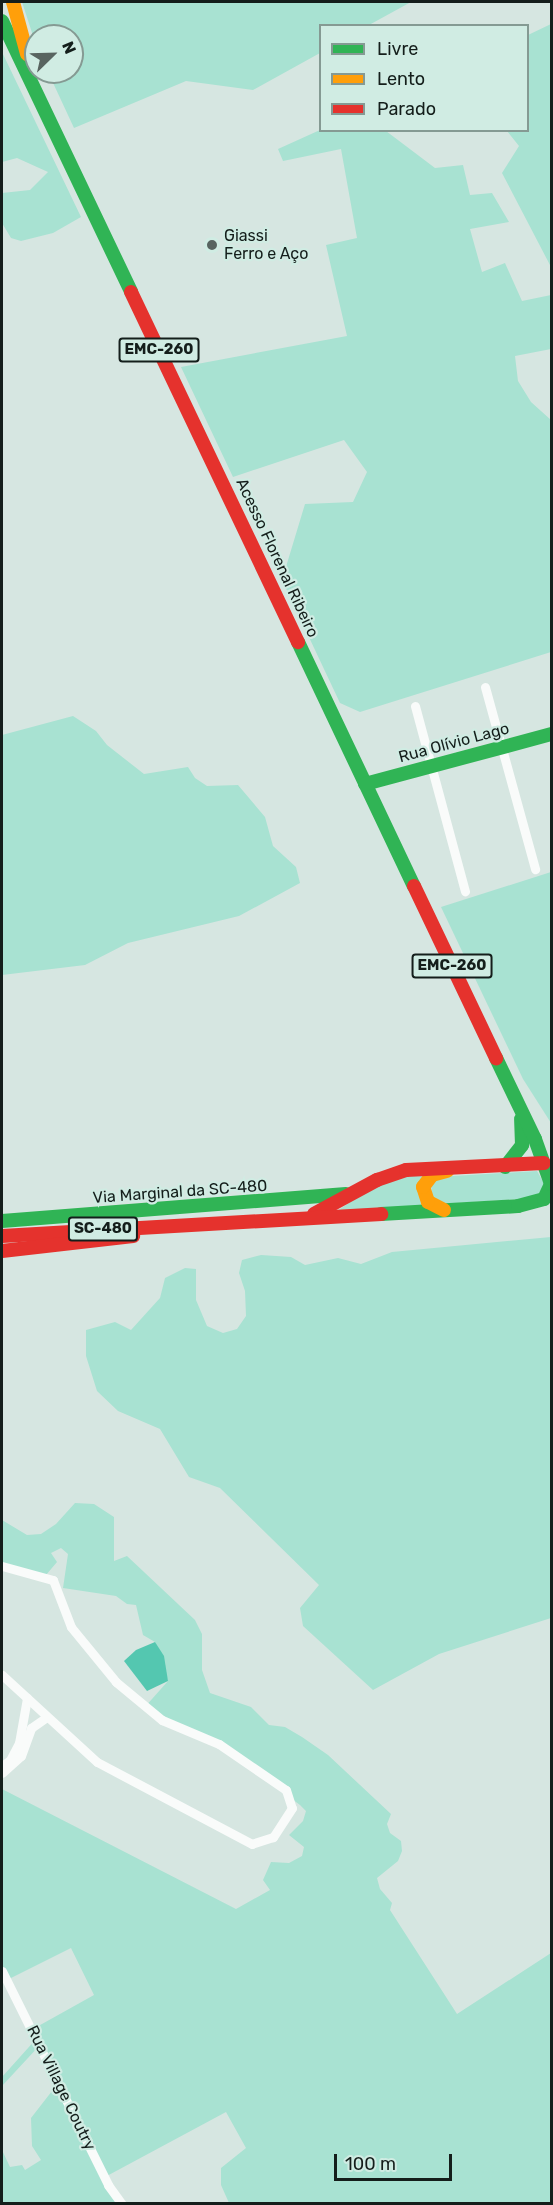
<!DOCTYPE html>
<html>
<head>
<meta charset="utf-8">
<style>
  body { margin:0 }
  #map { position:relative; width:553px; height:2205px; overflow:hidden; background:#d6e6e1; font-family:Rubik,sans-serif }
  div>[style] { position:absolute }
  .green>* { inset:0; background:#a8e2d2 }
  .water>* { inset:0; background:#54c7b0 }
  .street>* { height:9px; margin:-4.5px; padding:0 4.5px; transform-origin:4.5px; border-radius:4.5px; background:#f9fbfa }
  .fast>* { height:14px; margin:-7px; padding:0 7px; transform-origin:7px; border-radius:7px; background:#30b455 }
  .slow>* { height:14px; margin:-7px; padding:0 7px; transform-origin:7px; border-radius:7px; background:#ff9f0a }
  .jam>* { height:14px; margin:-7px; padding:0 7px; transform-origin:7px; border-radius:7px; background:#e5322d }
  .dots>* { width:16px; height:16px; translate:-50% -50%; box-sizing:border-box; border:3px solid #d0ece3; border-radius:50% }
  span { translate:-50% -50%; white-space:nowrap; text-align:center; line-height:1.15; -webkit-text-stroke:4.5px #d0ece3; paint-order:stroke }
  .shield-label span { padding:2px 4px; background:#d0ece3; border:2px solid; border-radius:4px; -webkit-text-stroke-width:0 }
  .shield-label { font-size:15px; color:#141e1b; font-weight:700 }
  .poi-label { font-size:16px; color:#141e1b }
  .left { translate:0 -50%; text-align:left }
  .street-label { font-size:16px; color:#141e1b }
  .frame { position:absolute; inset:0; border:3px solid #141e1b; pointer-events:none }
  .legend { position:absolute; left:319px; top:24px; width:210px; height:108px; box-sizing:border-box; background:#d0ece3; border:2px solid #859a93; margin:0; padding:8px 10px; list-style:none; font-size:18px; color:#141e1b }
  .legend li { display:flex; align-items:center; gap:12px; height:30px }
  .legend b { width:30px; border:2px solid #859a93 }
  .north { position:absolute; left:24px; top:24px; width:60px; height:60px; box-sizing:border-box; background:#d0ece3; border:2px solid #859a93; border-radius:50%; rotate:67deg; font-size:16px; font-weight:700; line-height:24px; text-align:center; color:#141e1b }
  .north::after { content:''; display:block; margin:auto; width:21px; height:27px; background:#586460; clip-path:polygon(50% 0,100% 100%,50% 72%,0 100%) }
  .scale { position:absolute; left:334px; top:2154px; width:118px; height:27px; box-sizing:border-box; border:3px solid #141e1b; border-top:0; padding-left:8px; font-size:18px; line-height:21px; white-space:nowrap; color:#141e1b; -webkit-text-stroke:4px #d0ece3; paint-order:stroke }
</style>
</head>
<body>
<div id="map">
  <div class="green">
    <i style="clip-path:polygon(22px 2px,411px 2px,369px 25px,320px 26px,320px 53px,253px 90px,186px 81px,74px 128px,48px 72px,72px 72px,72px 36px,36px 36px,36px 45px)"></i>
    <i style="clip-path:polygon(551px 24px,551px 267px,502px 173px,519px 146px,507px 131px,528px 130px,528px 35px)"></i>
    <i style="clip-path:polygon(2px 52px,81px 217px,53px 233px,21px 241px,11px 238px,2px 223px,2px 193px,30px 190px,48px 172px,17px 158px,2px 162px)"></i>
    <i style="clip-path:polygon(320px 130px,386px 131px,435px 168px,463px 165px,470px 195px,492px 193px,509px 222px,470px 229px,482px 272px,505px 263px,522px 301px,551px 295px,551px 349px,515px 356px,518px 381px,531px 402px,551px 420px,551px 652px,360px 712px,340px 703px,282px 580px,305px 504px,353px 502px,367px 472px,344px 440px,233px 477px,181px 367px,347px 336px,326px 245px,357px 238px,341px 149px,283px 161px,278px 149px)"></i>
    <i style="clip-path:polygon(73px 716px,96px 731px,107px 745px,144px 774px,188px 767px,195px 778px,207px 786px,238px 785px,265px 817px,273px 846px,296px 867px,300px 883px,239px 916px,128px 943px,85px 965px,2px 975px,2px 735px)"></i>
    <i style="clip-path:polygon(551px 872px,552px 872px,551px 1123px,523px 1079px,441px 907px)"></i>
    <i style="clip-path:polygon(425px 1171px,422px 1206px,337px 1211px,376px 1185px)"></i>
    <i style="clip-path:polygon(537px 1171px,545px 1185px,535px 1198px,441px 1204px,432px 1197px,431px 1181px,437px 1177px)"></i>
    <i style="clip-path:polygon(551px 1237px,551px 1618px,439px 1654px,373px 1690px,303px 1626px,300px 1608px,319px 1585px,220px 1488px,189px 1477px,160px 1429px,118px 1411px,97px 1391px,86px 1356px,86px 1330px,115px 1322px,131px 1330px,160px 1298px,165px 1278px,185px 1268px,196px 1269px,196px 1300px,207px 1326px,223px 1333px,237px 1329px,246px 1316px,245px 1291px,239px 1273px,242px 1260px,261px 1255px,291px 1257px,305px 1265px,338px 1258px,361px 1264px,392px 1252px)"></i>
    <i style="clip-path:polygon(75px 1503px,94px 1504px,114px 1517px,114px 1561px,127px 1556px,195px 1620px,202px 1634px,202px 1670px,210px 1693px,251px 1707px,269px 1725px,285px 1727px,302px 1737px,328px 1755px,391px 1814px,387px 1824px,390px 1833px,401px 1841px,402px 1851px,398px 1861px,377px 1878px,380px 1889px,392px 1903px,390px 1910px,457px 2014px,551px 1953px,551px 2203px,229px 2203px,221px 2185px,221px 2168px,246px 2148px,226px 2112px,105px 2177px,122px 2203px,2px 2203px,2px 2150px,10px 2167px,22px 2165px,25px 2170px,41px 2160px,32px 2146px,31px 2118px,59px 2082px,40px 2045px,2px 2086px,2px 2077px,37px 2038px,33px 2029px,94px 1995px,71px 1948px,7px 1980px,2px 1971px,2px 1789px,236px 1909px,270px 1890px,263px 1880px,271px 1862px,289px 1863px,302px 1856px,304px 1847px,289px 1835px,303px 1821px,306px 1811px,300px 1805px,219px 1744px,144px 1708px,168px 1681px,155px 1642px,143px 1635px,136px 1605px,127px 1604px,116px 1596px,63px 1588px,68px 1554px,61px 1548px,51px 1553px,57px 1562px,46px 1575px,2px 1566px,2px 1520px,27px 1535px,41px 1534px,56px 1524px)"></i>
  </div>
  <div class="water">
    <i style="clip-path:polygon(155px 1642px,164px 1656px,168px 1681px,147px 1691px,124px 1661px,136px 1650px)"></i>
  </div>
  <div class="street">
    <i style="left:485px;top:687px;width:189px;rotate:74.6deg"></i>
    <i style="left:415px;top:706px;width:192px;rotate:74.9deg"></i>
    <i style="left:2px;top:1566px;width:53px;rotate:15.4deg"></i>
    <i style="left:53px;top:1580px;width:50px;rotate:69deg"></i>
    <i style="left:71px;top:1627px;width:71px;rotate:50.7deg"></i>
    <i style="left:116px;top:1682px;width:60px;rotate:39.6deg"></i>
    <i style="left:162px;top:1720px;width:62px;rotate:22.8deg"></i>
    <i style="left:219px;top:1744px;width:81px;rotate:34.5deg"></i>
    <i style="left:286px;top:1790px;width:19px;rotate:72deg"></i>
    <i style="left:292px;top:1808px;width:35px;rotate:123deg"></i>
    <i style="left:273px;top:1837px;width:22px;rotate:162deg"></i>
    <i style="left:252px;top:1844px;width:175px;rotate:-152.1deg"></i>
    <i style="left:97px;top:1762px;width:129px;rotate:-137.5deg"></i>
    <i style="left:2px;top:1766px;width:10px;rotate:-37deg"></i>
    <i style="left:10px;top:1760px;width:19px;rotate:-62deg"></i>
    <i style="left:19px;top:1743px;width:46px;rotate:-79.9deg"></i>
    <i style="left:2px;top:1773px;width:25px;rotate:-42deg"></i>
    <i style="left:21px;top:1756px;width:30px;rotate:-70deg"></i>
    <i style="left:31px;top:1728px;width:19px;rotate:-35deg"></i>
    <i style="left:2px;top:1971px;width:239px;rotate:63.6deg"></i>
    <i style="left:108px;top:2185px;width:24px;rotate:54deg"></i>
  </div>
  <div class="fast">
    <i style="left:2px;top:21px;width:300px;rotate:64.5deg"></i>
    <i style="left:298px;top:642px;width:270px;rotate:64.6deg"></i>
    <i style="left:365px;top:784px;width:194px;rotate:-15deg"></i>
    <i style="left:505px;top:1167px;width:28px;rotate:-52deg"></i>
    <i style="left:522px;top:1145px;width:26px;rotate:-92deg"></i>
    <i style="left:381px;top:1214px;width:137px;rotate:-3.3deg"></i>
    <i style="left:518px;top:1206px;width:27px;rotate:-15deg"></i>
    <i style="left:544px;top:1199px;width:17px;rotate:-65deg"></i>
    <i style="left:551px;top:1184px;width:48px;rotate:-109.6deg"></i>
    <i style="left:535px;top:1139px;width:90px;rotate:-115.7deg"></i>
    <i style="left:2px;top:1221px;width:345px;rotate:-4.5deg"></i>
  </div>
  <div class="slow">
    <i style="left:13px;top:2px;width:54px;rotate:74.9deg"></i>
    <i style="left:444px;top:1210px;width:18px;rotate:-153deg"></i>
    <i style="left:428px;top:1202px;width:16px;rotate:-108deg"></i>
    <i style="left:423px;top:1187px;width:15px;rotate:-53deg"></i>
    <i style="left:432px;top:1175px;width:16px;rotate:-15deg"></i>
  </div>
  <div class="jam">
    <i style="left:131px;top:292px;width:388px;rotate:64.5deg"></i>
    <i style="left:414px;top:886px;width:191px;rotate:64.5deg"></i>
    <i style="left:314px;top:1214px;width:72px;rotate:-28.4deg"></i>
    <i style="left:377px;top:1180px;width:31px;rotate:-19deg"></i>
    <i style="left:406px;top:1170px;width:138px;rotate:-2.9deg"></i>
    <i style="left:2px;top:1236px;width:380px;rotate:-3.3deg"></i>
    <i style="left:2px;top:1251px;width:132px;rotate:-6.5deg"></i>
  </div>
  <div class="dots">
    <i style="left:212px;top:245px;background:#586460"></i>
  </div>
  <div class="shield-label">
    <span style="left:159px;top:350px">EMC-260</span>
    <span style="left:452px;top:966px">EMC-260</span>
    <span style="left:103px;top:1229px">SC-480</span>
  </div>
  <div class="poi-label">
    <span class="left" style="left:224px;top:245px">Giassi<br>Ferro e Aço</span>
  </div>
  <div class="street-label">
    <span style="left:277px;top:558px;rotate:65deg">Acesso Florenal Ribeiro</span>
    <span style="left:454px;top:743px;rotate:-15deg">Rua Olívio Lago</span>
    <span style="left:180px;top:1192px;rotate:-4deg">Via Marginal da SC-480</span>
    <span style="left:61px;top:2088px;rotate:64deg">Rua Village Coutry</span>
  </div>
  <div class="frame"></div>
  <ul class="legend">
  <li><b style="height:8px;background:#30b455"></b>Livre</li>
  <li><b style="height:8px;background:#ff9f0a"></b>Lento</li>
  <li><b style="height:8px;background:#e5322d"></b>Parado</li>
  </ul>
  <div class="north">N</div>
  <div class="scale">100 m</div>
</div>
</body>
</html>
